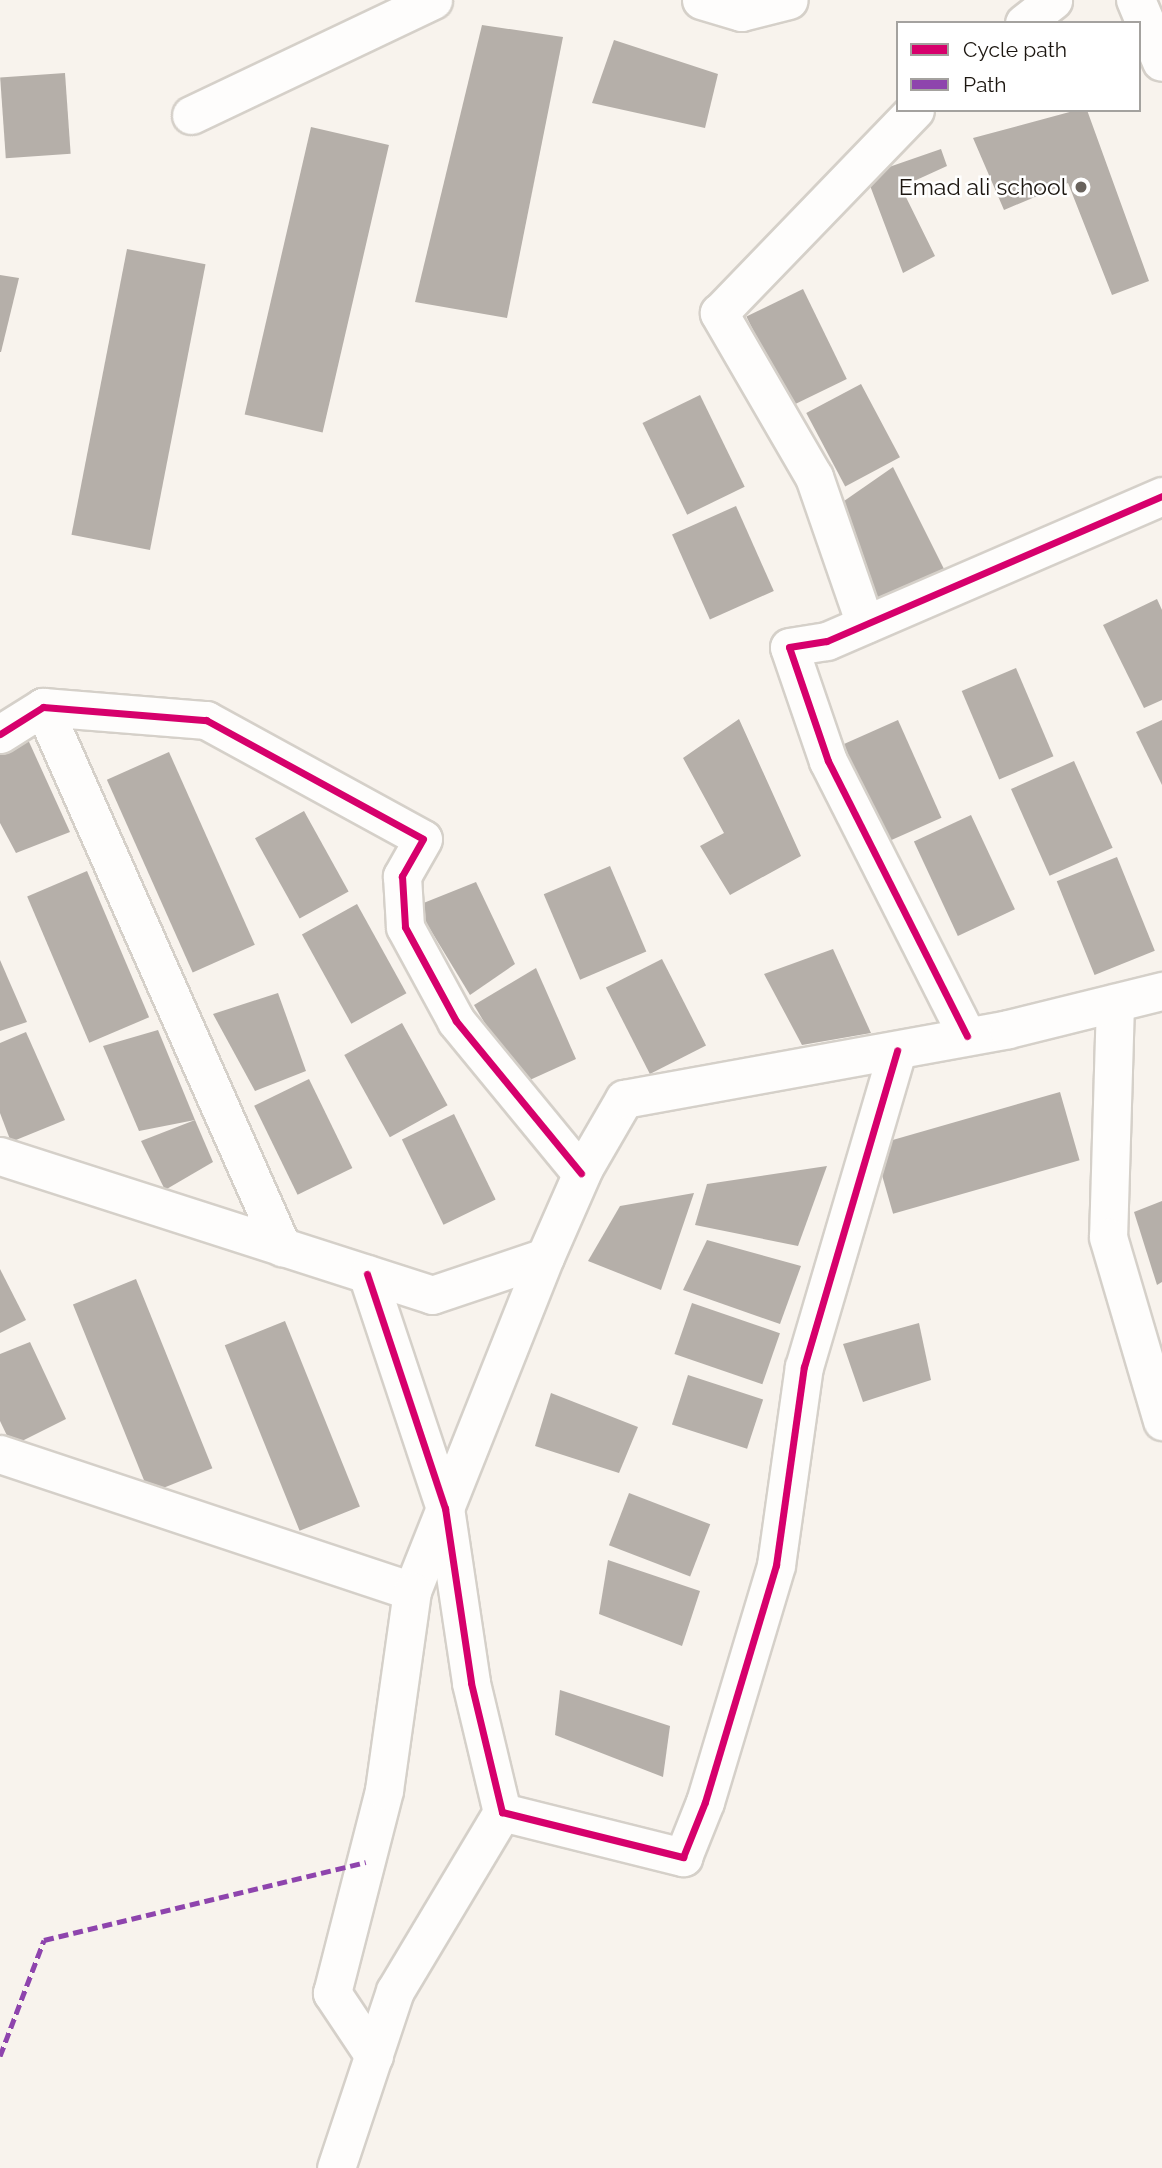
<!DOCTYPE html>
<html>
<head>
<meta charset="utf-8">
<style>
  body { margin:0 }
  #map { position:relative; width:1162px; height:2168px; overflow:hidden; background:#f8f3ed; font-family:Raleway,sans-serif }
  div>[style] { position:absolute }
  .building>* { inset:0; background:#b5afa9; transform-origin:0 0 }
  .roads { filter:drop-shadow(2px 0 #d5d0c9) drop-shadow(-2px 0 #d5d0c9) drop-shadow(0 2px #d5d0c9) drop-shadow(0 -2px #d5d0c9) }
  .minor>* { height:37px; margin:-18.5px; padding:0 18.5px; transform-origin:18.5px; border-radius:18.5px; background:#fefdfc }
  .tertiary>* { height:38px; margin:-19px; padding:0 19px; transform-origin:19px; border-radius:19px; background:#fefdfc }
  .quiet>* { height:5px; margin-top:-2.5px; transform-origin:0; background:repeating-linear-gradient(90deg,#8e44ad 0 10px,transparent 0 15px) }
  .cycleway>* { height:7px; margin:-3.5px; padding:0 3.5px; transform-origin:3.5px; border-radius:3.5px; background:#d6006c }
  .dots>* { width:19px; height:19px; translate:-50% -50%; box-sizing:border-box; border:4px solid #fff; border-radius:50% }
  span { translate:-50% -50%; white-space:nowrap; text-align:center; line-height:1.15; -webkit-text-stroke:5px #fff; paint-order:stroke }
  .poi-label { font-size:23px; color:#1c1610 }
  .right { translate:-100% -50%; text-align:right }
  .legend { position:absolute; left:896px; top:21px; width:245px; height:91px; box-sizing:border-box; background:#fff; border:2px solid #a4a29f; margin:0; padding:9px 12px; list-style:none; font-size:21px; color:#1c1610 }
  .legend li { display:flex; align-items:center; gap:14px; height:35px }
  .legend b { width:35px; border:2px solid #a4a29f }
</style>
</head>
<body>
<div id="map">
  <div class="building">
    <i style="clip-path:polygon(482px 25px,563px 37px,507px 318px,415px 302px)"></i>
    <i style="clip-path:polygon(614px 40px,718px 74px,705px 128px,592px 103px)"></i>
    <i style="left:65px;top:73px;width:81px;height:65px;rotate:86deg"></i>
    <i style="clip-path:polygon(1077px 110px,1087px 110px,1149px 281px,1112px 295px,1068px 183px,1004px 210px,973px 138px)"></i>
    <i style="left:311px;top:127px;width:80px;height:295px;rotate:13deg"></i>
    <i style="clip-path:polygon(941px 149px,947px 166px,901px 187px,935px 256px,903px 273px,866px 175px)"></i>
    <i style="left:127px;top:249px;width:80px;height:291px;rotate:11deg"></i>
    <i style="clip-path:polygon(0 275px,19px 278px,1px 352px,0 352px)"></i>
    <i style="left:803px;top:289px;width:100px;height:63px;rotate:64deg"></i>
    <i style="left:861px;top:384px;width:83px;height:62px;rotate:62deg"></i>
    <i style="left:700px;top:395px;width:102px;height:64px;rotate:64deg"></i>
    <i style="clip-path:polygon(893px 467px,945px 571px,874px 603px,834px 508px)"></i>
    <i style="left:736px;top:506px;width:93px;height:70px;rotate:66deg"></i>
    <i style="clip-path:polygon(1157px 599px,1162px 610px,1162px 700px,1144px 708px,1103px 625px)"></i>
    <i style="left:1016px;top:668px;width:96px;height:59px;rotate:67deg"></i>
    <i style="clip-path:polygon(739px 719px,801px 856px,730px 895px,700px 846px,724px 833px,683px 758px)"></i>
    <i style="left:898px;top:720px;width:107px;height:64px;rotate:66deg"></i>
    <i style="clip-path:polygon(1162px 720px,1162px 785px,1136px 732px)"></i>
    <i style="clip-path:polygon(25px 733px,70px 832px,16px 853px,0 823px,0 748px)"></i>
    <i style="left:169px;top:752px;width:211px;height:68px;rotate:66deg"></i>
    <i style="left:1074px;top:761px;width:95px;height:69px;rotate:66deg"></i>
    <i style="left:304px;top:811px;width:92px;height:56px;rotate:61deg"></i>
    <i style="left:971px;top:815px;width:104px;height:63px;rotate:65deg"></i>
    <i style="left:1117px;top:857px;width:101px;height:65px;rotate:68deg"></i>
    <i style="left:610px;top:866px;width:93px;height:72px;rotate:67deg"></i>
    <i style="left:87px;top:871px;width:159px;height:65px;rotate:67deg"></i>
    <i style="clip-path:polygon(476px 882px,515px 964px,470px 995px,416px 906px)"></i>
    <i style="left:357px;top:904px;width:102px;height:63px;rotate:61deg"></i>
    <i style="clip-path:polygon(833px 949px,871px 1033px,802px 1045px,764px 974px)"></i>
    <i style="left:662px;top:959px;width:97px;height:63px;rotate:63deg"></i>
    <i style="clip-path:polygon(0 960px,27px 1022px,0 1031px)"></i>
    <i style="clip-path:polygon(536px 968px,576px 1059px,521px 1084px,474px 1005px)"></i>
    <i style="clip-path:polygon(278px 993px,306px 1071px,255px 1091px,213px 1014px)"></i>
    <i style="left:402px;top:1023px;width:94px;height:66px;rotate:61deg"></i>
    <i style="clip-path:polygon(158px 1030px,195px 1120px,139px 1131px,103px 1046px)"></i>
    <i style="clip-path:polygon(26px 1032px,65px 1120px,11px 1142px,0 1113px,0 1043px)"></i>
    <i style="left:309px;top:1079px;width:99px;height:61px;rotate:64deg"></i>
    <i style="left:1060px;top:1092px;width:71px;height:194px;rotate:74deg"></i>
    <i style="left:454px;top:1114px;width:95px;height:58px;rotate:64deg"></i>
    <i style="clip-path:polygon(195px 1120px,213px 1162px,165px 1190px,141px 1141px)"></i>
    <i style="clip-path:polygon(827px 1166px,798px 1246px,695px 1225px,707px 1184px)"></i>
    <i style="clip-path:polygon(694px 1193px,661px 1290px,588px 1261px,620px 1206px)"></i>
    <i style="clip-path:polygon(1162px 1201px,1162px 1282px,1157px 1285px,1134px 1212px)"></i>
    <i style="clip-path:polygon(707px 1240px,801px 1266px,780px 1324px,683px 1290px)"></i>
    <i style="clip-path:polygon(0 1269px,26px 1320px,0 1333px)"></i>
    <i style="left:136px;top:1279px;width:204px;height:68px;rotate:68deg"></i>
    <i style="left:692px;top:1303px;width:93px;height:54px;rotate:19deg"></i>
    <i style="left:285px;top:1321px;width:200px;height:65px;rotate:68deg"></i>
    <i style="clip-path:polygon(919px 1323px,931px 1380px,863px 1402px,843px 1344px)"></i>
    <i style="clip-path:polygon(30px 1342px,66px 1419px,12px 1446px,0 1421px,0 1354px)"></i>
    <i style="left:688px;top:1375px;width:79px;height:52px;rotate:18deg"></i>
    <i style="clip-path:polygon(551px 1393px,638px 1427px,619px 1473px,535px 1446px)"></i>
    <i style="left:629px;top:1493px;width:87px;height:56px;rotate:21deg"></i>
    <i style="clip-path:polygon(608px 1560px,700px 1591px,682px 1646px,599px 1614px)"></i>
    <i style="clip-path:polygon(560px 1690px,670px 1726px,663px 1777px,555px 1735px)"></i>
  </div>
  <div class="roads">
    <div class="minor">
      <i style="left:701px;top:0;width:42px;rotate:16.7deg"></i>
      <i style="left:741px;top:12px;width:49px;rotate:-14deg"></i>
      <i style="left:1024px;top:23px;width:37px;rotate:-38deg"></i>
      <i style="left:191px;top:115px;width:268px;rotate:-25.4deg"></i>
      <i style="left:865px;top:624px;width:156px;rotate:-109.1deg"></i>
      <i style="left:814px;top:477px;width:190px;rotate:-120.1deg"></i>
      <i style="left:719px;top:313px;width:282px;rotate:-46deg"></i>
      <i style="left:43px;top:707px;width:591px;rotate:66.13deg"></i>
      <i style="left:0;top:734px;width:51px;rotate:-32.1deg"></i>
      <i style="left:43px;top:707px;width:164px;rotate:4.6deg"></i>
      <i style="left:206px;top:720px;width:247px;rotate:28.7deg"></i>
      <i style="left:423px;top:839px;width:43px;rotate:119.6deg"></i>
      <i style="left:402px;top:876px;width:51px;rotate:86.6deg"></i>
      <i style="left:405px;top:927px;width:107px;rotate:61.5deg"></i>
      <i style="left:456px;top:1021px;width:197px;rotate:50.6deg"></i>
      <i style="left:1115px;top:1003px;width:234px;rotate:91.7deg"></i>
      <i style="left:1108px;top:1237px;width:192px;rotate:73.6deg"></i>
      <i style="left:967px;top:1036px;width:308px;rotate:-116.8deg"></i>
      <i style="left:828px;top:761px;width:120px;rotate:-108.9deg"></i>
      <i style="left:789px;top:647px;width:38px;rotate:-9deg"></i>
      <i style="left:827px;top:641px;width:365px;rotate:-23.4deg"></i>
      <i style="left:0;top:1156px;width:454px;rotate:17.8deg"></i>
      <i style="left:432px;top:1295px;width:119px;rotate:-18.6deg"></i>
      <i style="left:367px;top:1274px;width:247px;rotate:71.6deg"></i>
      <i style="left:445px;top:1508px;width:177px;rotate:81.5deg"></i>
      <i style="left:471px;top:1683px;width:133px;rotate:76.5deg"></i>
      <i style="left:502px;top:1812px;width:187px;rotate:14deg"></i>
      <i style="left:683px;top:1857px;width:59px;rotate:-68.2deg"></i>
      <i style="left:705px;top:1802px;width:247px;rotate:-73.3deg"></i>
      <i style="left:776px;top:1565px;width:200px;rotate:-82deg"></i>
      <i style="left:804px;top:1367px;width:330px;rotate:-73.6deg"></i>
      <i style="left:0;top:1454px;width:434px;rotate:18.4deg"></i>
      <i style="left:412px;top:1591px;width:360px;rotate:-68.3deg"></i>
      <i style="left:545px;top:1257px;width:97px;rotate:-66.3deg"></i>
      <i style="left:584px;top:1168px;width:80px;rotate:-59.9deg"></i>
      <i style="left:624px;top:1099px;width:390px;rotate:-10.3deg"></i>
      <i style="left:1008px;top:1029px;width:159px;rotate:-13.9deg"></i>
      <i style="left:374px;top:2056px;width:76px;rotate:-123.7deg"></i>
      <i style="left:332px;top:1993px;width:210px;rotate:-75.6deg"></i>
      <i style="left:384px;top:1790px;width:201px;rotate:-82deg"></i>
      <i style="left:336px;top:2168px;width:187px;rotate:-71.6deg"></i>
      <i style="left:395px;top:1991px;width:209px;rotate:-59.1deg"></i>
    </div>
    <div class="tertiary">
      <i style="left:1136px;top:0;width:67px;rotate:67.2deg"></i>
    </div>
  </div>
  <div class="quiet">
    <i style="left:0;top:2056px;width:124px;rotate:-69.2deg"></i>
    <i style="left:44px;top:1940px;width:331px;rotate:-13.6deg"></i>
  </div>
  <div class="cycleway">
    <i style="left:0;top:734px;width:51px;rotate:-32.1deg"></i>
    <i style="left:43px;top:707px;width:164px;rotate:4.6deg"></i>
    <i style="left:206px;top:720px;width:247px;rotate:28.7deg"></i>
    <i style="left:423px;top:839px;width:43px;rotate:119.6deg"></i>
    <i style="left:402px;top:876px;width:51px;rotate:86.6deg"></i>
    <i style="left:405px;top:927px;width:107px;rotate:61.5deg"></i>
    <i style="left:456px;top:1021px;width:197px;rotate:50.6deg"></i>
    <i style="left:967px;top:1036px;width:308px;rotate:-116.8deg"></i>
    <i style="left:828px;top:761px;width:120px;rotate:-108.9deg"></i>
    <i style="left:789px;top:647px;width:38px;rotate:-9deg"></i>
    <i style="left:827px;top:641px;width:365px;rotate:-23.4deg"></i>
    <i style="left:367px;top:1274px;width:247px;rotate:71.6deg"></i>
    <i style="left:445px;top:1508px;width:177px;rotate:81.5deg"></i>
    <i style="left:471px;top:1683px;width:133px;rotate:76.5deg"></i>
    <i style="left:502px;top:1812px;width:187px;rotate:14deg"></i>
    <i style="left:683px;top:1857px;width:59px;rotate:-68.2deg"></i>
    <i style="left:705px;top:1802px;width:247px;rotate:-73.3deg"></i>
    <i style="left:776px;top:1565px;width:200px;rotate:-82deg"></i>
    <i style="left:804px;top:1367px;width:330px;rotate:-73.6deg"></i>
  </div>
  <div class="dots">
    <i style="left:1081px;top:187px;background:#69635d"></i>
  </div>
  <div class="poi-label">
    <span class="right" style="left:1067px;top:187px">Emad ali school</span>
  </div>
  <ul class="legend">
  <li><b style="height:9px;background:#d6006c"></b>Cycle path</li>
  <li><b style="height:9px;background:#8e44ad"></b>Path</li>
  </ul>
</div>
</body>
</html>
